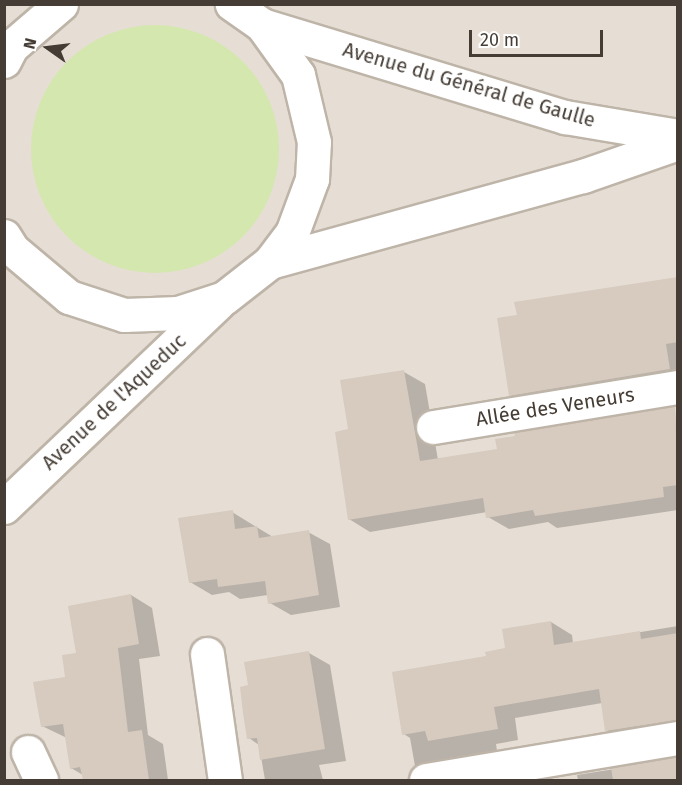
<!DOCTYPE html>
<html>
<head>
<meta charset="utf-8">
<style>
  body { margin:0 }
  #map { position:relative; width:682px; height:785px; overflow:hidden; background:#f3ede6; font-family:"Fira Sans",sans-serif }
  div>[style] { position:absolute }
  .residential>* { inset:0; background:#e6ded4; transform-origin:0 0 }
  .green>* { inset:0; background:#d4e7af }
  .round { border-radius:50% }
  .shadow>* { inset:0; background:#0003 }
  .building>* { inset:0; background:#d7cabe }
  .roads { filter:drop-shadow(2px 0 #beb4a8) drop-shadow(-2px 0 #beb4a8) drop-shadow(0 2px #beb4a8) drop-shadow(0 -2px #beb4a8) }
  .minor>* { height:33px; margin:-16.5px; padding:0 16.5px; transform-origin:16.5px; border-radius:16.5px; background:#fff }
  span { translate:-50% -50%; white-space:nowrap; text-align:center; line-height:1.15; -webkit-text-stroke:5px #fff; paint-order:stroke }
  .street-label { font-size:20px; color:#453d35 }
  .frame { position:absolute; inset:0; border:6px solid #453d35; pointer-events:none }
  .north { position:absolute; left:18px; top:18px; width:60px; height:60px; -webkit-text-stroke:4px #fff; paint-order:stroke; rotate:284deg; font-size:16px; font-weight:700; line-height:24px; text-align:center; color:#453d35 }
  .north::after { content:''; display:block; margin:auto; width:21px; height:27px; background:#453d35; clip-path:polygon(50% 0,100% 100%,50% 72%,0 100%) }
  .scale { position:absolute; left:469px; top:30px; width:134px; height:27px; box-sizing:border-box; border:3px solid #453d35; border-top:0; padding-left:8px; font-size:18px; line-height:21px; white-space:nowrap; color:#453d35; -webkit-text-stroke:4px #fff; paint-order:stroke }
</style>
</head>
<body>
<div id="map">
  <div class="residential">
    <i style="left:5px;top:5px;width:672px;height:775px"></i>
  </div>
  <div class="green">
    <i class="round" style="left:31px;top:25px;width:248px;height:248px"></i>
  </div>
  <div class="shadow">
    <i style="clip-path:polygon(678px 278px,678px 383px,531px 407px,510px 395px)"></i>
    <i style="clip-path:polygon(404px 372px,425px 384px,438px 460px,499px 450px,675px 408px,678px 510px,557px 528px,548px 522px,509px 529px,488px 517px,487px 512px,370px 532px,349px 519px,350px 430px)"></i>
    <i style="clip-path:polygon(232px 512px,273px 537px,308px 532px,330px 544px,340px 607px,291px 615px,270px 603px,268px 595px,240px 599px,229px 592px,212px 595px,190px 582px)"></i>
    <i style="clip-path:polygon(131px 595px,152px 608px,160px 656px,139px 659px,148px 735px,163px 744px,168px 780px,84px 780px,83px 775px,71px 768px,67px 738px,42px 726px,78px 654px)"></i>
    <i style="clip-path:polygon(551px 622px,572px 635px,573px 643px,678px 626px,678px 734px,628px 742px,607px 730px,602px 703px,515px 718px,518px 740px,496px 744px,499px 764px,436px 778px,415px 766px,410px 738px,404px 734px,488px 658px)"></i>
    <i style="clip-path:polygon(309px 653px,330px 665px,346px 761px,319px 765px,323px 780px,265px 780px,259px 745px,249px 738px,249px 686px)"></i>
    <i style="clip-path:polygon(678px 759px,678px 780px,578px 780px,577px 775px)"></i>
  </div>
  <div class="building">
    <i style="clip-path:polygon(678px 277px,678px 342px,666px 344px,670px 369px,509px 396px,497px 318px,517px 315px,514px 302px)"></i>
    <i style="clip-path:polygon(404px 370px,420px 461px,497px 449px,495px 439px,515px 436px,514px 433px,675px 406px,678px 485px,663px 487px,664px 497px,535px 516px,533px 510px,486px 518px,483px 498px,348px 520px,335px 432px,348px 429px,340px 380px)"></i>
    <i style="clip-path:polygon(233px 510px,235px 529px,257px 526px,259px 538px,309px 530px,319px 595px,268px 604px,265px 581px,218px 587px,217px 579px,189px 583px,178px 518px)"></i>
    <i style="clip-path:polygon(131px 594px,139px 644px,118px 648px,128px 732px,142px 730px,149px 780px,83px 780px,80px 767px,70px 769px,63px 724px,41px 727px,33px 682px,65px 677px,62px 655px,76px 653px,68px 606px)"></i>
    <i style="clip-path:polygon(551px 621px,554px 645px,640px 631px,641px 639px,678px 633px,678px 720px,605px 731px,599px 689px,494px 707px,498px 729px,428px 741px,425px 731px,402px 735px,392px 672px,486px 656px,485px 652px,505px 648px,502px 629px)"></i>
    <i style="clip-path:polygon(309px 651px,325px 749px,260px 760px,257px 738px,247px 739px,243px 713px,240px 687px,248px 685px,244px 662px)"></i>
    <i style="clip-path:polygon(678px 757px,678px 780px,613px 780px,611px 768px)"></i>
  </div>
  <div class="roads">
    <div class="minor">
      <i style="left:262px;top:25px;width:317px;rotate:16.9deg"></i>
      <i style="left:565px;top:117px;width:115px;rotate:9.5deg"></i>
      <i style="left:4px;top:61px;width:16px;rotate:-63deg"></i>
      <i style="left:11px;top:47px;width:66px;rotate:-40.7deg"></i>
      <i style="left:4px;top:236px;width:15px;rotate:58deg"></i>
      <i style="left:12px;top:249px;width:75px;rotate:40.1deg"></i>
      <i style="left:69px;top:297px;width:58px;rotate:18.1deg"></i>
      <i style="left:124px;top:315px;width:54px;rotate:-2.1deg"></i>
      <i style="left:178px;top:313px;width:48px;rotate:-18.1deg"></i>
      <i style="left:224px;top:298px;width:58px;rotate:-38deg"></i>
      <i style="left:270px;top:262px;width:36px;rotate:-53deg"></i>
      <i style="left:292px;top:233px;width:58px;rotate:-69.7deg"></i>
      <i style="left:312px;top:179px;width:37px;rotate:-87deg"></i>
      <i style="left:314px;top:142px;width:69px;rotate:-103.4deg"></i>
      <i style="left:298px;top:75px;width:62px;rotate:-125.8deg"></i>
      <i style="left:262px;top:25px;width:37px;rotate:-145deg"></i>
      <i style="left:270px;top:262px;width:325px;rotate:-15.4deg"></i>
      <i style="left:583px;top:176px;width:101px;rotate:-19.2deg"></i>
      <i style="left:433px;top:427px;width:248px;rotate:-9.3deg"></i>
      <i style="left:4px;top:507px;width:296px;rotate:-43.6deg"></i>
      <i style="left:207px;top:654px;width:127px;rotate:81.9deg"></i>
      <i style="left:28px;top:752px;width:31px;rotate:65deg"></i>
      <i style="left:426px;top:780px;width:255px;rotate:-9.5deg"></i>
    </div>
  </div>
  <div class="street-label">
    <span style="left:469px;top:85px;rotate:16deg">Avenue du Général de Gaulle</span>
    <span style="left:114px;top:402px;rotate:-43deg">Avenue de l'Aqueduc</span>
    <span style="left:555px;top:407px;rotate:-9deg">Allée des Veneurs</span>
  </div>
  <div class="frame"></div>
  <div class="north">N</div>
  <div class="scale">20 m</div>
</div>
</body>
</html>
